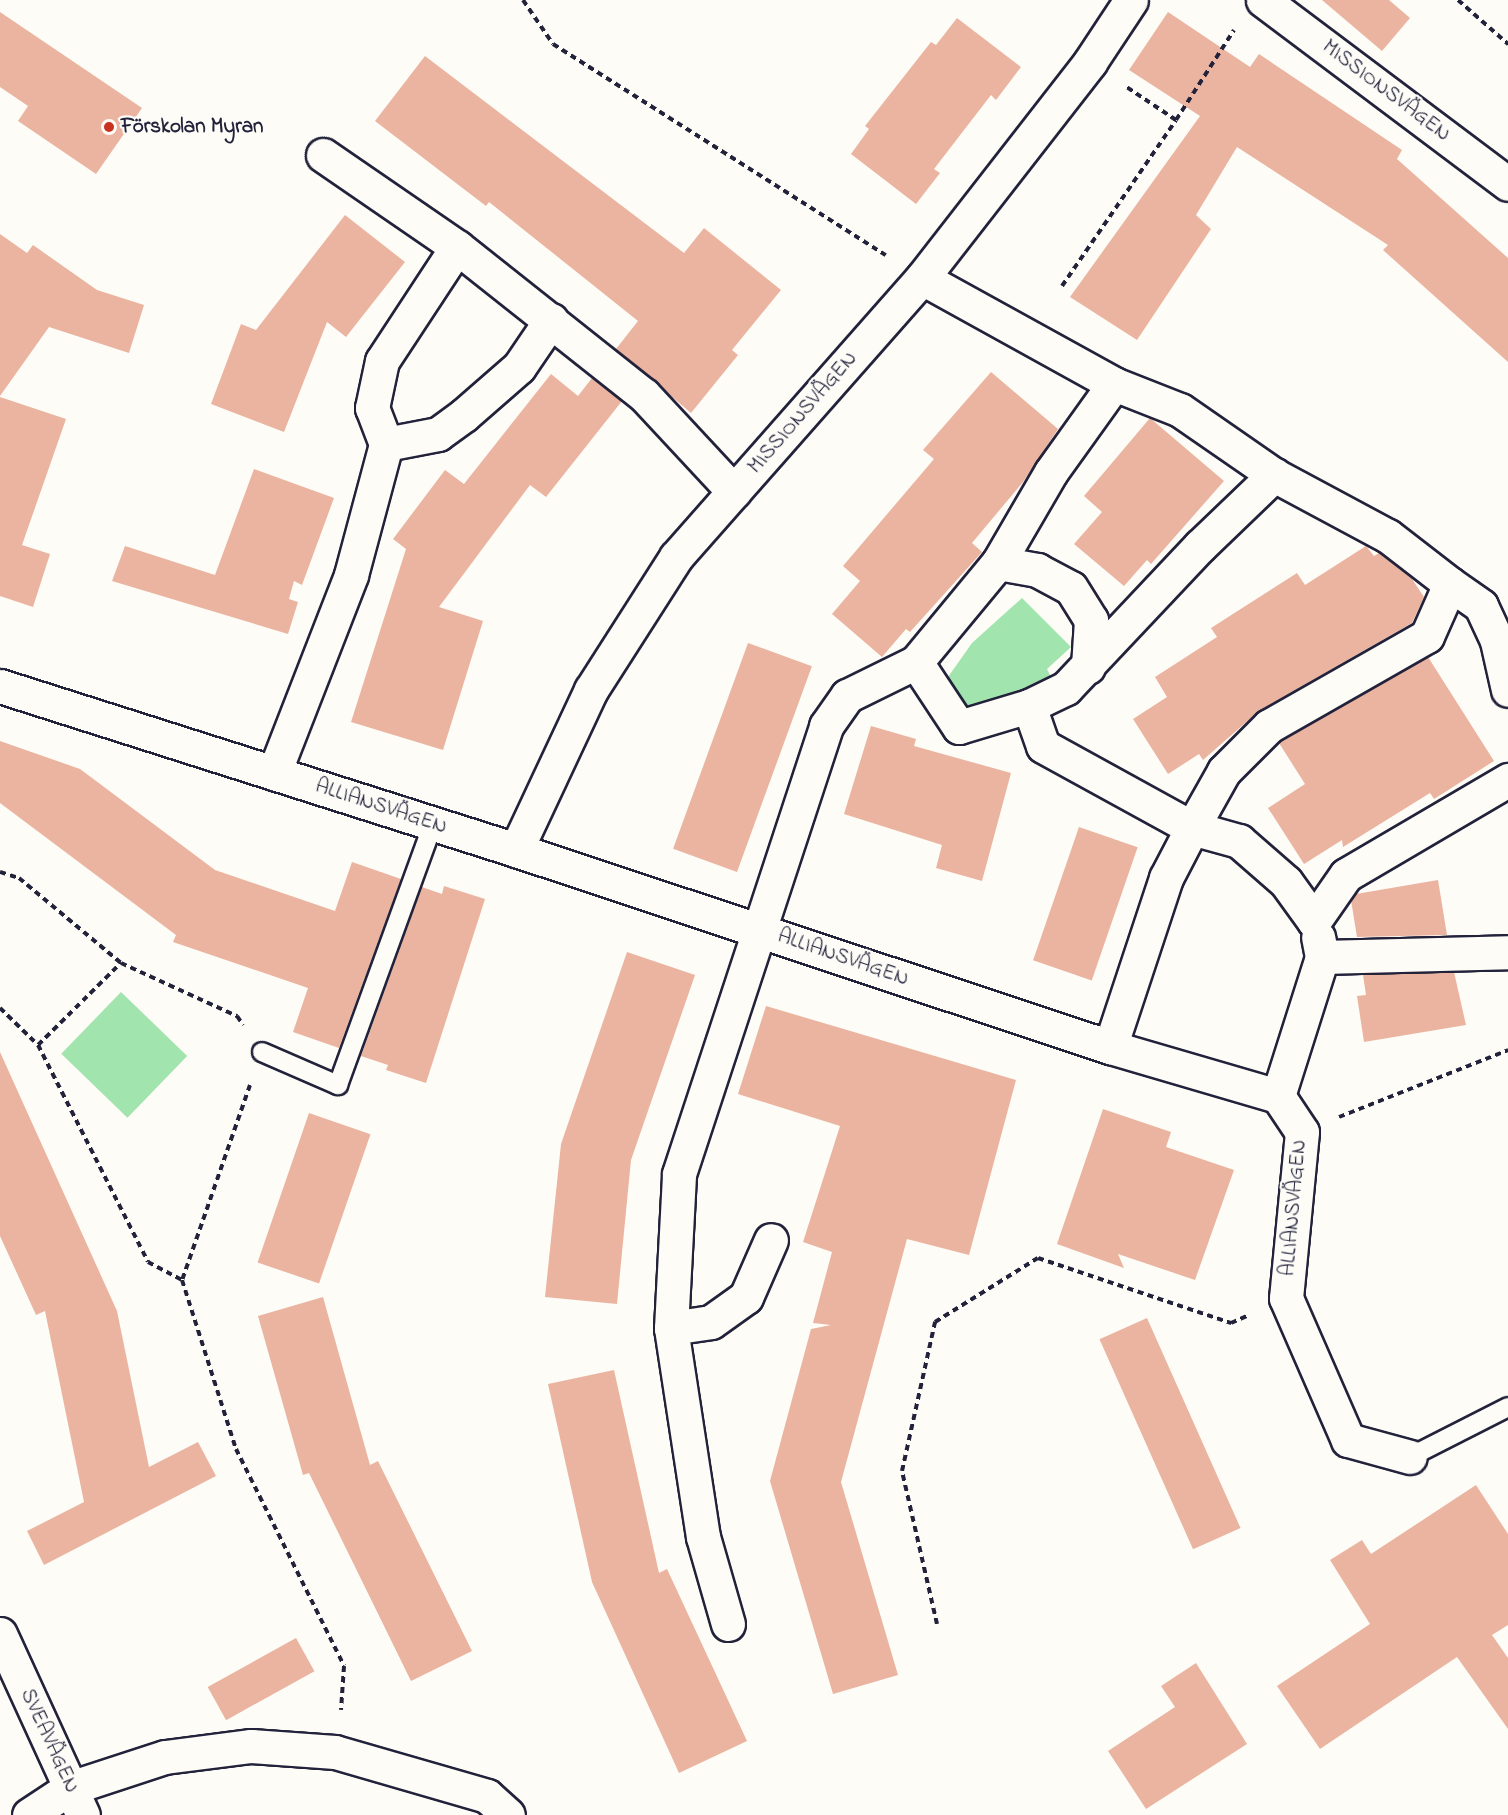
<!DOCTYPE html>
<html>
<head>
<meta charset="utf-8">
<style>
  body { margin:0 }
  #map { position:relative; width:1508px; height:1815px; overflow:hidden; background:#fdfcf7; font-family:"Indie Flower",sans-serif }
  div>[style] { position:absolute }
  .green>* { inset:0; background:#a2e4ae; transform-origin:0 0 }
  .building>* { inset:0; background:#ebb4a0; transform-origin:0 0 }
  .path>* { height:4px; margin-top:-2px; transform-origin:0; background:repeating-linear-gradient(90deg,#22223b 0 6px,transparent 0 10.5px) }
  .roads { filter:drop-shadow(2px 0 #22223b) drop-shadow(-2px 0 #22223b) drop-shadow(0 2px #22223b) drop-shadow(0 -2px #22223b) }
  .service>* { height:18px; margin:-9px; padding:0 9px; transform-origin:9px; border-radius:9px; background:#fdfcf7 }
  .minor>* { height:33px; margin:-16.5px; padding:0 16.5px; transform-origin:16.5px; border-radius:16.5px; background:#fdfcf7 }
  .dots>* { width:16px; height:16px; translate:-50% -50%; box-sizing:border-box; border:3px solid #fdfcf7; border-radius:50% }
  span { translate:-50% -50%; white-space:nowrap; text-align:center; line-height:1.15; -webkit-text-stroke:4.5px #fdfcf7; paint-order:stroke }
  .street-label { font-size:21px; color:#22223b }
  .poi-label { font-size:21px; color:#22223b; font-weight:700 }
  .left { translate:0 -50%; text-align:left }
</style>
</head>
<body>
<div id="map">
  <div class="green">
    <i style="clip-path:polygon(1022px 598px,1071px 647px,1047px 669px,1054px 683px,969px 715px,941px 687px,972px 643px)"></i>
    <i style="left:121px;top:992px;width:92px;height:86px;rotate:44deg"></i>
  </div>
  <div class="building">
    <i style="clip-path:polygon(1322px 0,1389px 0,1410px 18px,1382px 51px)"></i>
    <i style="clip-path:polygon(0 12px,142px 108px,96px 174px,18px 121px,28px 106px,0 87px)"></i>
    <i style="clip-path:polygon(1168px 12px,1250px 67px,1259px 54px,1402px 150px,1397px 159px,1508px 258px,1508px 362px,1383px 250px,1388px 245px,1237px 147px,1196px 215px,1211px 229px,1137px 340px,1070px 297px,1200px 116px,1129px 70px)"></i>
    <i style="clip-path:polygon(957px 18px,1021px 67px,996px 100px,991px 95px,934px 169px,940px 173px,916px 204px,851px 154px,869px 129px,865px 126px,931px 42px,936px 45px)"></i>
    <i style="clip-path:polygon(425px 56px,684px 253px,704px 228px,781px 290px,732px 350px,738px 355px,691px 413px,616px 349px,638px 321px,489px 202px,486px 206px,375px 121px)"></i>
    <i style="clip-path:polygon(345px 215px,405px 262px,346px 337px,327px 322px,284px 432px,211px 404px,241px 324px,256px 330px)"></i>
    <i style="clip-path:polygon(0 234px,27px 253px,33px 245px,97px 290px,144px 305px,129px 353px,49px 327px,0 396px)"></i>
    <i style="clip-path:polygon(991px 372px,1058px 429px,1023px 482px,972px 543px,982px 552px,910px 632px,906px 629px,882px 657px,832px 614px,860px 581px,843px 566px,934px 459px,923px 450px)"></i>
    <i style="clip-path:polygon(551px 374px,578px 396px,592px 378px,622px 401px,546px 497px,530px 485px,439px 607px,483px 621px,443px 750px,351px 722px,406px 549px,393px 539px,445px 470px,464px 484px)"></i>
    <i style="clip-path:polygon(0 397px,66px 419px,22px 545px,50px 554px,33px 607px,0 596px)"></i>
    <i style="clip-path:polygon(1150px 418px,1224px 481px,1151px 564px,1147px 560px,1124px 586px,1074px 544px,1102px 512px,1084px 496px)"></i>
    <i style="clip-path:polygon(254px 469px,334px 498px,302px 585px,294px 581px,289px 599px,298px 602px,288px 634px,112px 581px,125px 546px,215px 575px)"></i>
    <i style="clip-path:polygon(1366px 546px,1374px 556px,1379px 553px,1412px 579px,1424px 597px,1412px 623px,1260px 710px,1203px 760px,1199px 754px,1168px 774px,1133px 719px,1167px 697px,1155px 677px,1217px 637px,1211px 628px,1297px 573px,1305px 585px)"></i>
    <i style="left:748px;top:643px;width:68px;height:219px;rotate:20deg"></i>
    <i style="clip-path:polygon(1428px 657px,1494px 761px,1434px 799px,1430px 793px,1343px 847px,1342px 840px,1304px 864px,1268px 808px,1305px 784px,1279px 743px)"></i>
    <i style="clip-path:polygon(871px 726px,916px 739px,914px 746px,1011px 773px,982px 881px,936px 868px,942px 845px,844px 814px)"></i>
    <i style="clip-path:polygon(0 741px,80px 769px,215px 870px,335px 911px,352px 862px,401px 879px,339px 1048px,293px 1032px,308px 988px,173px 942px,176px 935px,0 803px)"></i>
    <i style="left:1079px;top:827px;width:62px;height:141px;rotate:19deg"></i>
    <i style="clip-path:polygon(1438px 880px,1447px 935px,1357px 937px,1351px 900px,1356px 894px)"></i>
    <i style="clip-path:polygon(444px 886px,485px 899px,426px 1083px,386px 1070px,388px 1065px,361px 1056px,422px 887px,442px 894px)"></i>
    <i style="clip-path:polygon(627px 952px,695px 975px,631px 1160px,617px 1304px,545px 1297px,561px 1144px)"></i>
    <i style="clip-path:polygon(1454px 972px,1466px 1025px,1364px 1042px,1357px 996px,1366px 995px,1363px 975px)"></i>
    <i style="clip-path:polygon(766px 1006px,1016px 1080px,969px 1255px,907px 1239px,841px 1482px,898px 1675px,833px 1694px,770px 1481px,811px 1329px,831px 1325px,813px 1323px,832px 1252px,803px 1242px,840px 1126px,738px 1094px)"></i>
    <i style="clip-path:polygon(0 1052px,117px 1311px,149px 1467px,198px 1442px,216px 1476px,44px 1565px,27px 1531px,84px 1502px,45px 1311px,36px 1315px,0 1236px)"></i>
    <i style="clip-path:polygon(1103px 1109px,1171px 1132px,1166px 1147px,1234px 1170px,1195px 1280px,1118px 1254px,1124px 1268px,1057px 1244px)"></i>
    <i style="left:309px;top:1113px;width:65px;height:158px;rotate:19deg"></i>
    <i style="clip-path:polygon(323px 1297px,370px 1465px,378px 1461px,472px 1651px,411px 1681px,309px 1473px,303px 1475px,258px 1316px)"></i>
    <i style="left:1147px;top:1318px;width:230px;height:52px;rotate:66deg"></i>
    <i style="clip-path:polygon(614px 1370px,659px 1573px,667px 1569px,747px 1741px,679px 1773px,592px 1582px,548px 1384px)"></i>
    <i style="clip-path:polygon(1476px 1485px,1508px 1534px,1508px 1625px,1492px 1635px,1508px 1658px,1508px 1729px,1457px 1657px,1320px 1749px,1277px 1686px,1370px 1624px,1330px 1560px,1362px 1540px,1371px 1554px)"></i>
    <i style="left:296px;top:1638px;width:38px;height:101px;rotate:61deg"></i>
    <i style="clip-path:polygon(1196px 1663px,1247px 1744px,1146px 1809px,1108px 1751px,1175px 1707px,1161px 1686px)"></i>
  </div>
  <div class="path">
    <i style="left:523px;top:0;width:53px;rotate:55.7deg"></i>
    <i style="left:553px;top:44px;width:394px;rotate:32.4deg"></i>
    <i style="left:1458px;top:0;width:67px;rotate:41.3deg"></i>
    <i style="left:1176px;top:120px;width:107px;rotate:-57.2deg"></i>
    <i style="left:1062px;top:286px;width:201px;rotate:-55.5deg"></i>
    <i style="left:1176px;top:120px;width:61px;rotate:-146.3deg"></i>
    <i style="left:0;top:872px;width:20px;rotate:18deg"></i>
    <i style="left:19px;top:878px;width:133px;rotate:39.8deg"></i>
    <i style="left:121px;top:963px;width:128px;rotate:24.6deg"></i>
    <i style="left:237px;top:1016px;width:11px;rotate:56deg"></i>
    <i style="left:0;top:1008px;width:53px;rotate:44.2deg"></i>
    <i style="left:38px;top:1045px;width:117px;rotate:-44.7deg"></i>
    <i style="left:38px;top:1045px;width:243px;rotate:63.1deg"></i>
    <i style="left:148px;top:1262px;width:38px;rotate:28deg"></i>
    <i style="left:250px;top:1085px;width:207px;rotate:109.2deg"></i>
    <i style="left:182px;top:1280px;width:177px;rotate:72.3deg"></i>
    <i style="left:236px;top:1449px;width:242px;rotate:63.5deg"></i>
    <i style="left:344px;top:1666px;width:44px;rotate:93.9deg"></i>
    <i style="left:1339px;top:1117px;width:182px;rotate:-21.6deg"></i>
    <i style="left:937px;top:1624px;width:157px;rotate:-102.9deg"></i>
    <i style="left:902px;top:1471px;width:153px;rotate:-77.5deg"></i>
    <i style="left:935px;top:1322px;width:121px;rotate:-31.9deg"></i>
    <i style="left:1038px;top:1258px;width:204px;rotate:18.6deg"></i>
    <i style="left:1231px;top:1323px;width:17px;rotate:-24deg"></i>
  </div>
  <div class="roads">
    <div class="service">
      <i style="left:262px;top:1052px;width:83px;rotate:23.5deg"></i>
      <i style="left:338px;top:1085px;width:278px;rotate:-70deg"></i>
      <i style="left:1410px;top:1457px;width:110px;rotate:-27deg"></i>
    </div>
    <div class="minor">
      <i style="left:1263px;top:0;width:306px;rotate:36.9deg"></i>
      <i style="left:323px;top:155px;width:163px;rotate:34.5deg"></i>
      <i style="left:457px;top:247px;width:238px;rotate:38.4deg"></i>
      <i style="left:644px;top:395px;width:132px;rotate:47.1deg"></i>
      <i style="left:386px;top:444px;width:39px;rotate:-111deg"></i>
      <i style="left:372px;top:408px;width:48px;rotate:-78deg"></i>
      <i style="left:382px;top:361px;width:136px;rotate:-56.7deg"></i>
      <i style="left:1274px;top:475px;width:129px;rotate:28.2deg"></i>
      <i style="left:1388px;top:536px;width:78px;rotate:37.7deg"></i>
      <i style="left:1450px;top:584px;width:57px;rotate:113.9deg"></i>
      <i style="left:1427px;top:636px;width:182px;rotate:150.3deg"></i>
      <i style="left:1269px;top:726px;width:64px;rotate:135deg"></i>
      <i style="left:1224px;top:771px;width:65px;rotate:119.3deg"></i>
      <i style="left:1192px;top:828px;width:49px;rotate:15.5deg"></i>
      <i style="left:1239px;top:841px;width:62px;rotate:41.1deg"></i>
      <i style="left:1286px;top:882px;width:48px;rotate:54.3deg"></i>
      <i style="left:1314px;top:921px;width:56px;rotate:-55.2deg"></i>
      <i style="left:1346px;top:875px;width:188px;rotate:-30.4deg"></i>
      <i style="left:998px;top:563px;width:40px;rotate:10deg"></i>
      <i style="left:1037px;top:570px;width:38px;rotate:28deg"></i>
      <i style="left:1071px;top:588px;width:38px;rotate:58deg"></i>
      <i style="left:1091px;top:620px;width:47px;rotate:93.7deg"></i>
      <i style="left:1450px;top:584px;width:38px;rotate:35deg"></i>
      <i style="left:1481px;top:606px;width:38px;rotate:65deg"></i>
      <i style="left:1497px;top:641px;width:50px;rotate:77.3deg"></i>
      <i style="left:916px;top:662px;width:78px;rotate:56.5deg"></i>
      <i style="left:959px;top:727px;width:73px;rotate:-16.7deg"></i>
      <i style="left:1029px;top:706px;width:41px;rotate:-25.9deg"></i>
      <i style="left:1066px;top:688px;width:195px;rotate:-46.7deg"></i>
      <i style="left:1200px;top:546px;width:103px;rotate:-43.8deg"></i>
      <i style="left:1274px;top:475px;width:114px;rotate:-145.3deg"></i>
      <i style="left:1180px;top:410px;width:71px;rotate:-158.5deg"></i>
      <i style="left:0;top:686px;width:541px;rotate:17.63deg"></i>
      <i style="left:516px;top:850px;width:626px;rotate:18.35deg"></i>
      <i style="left:1110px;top:1047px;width:175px;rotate:16.3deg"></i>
      <i style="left:1278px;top:1096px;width:43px;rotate:56.3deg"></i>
      <i style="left:1302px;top:1132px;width:167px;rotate:95.5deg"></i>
      <i style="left:1286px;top:1298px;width:155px;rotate:66.4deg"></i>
      <i style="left:1348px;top:1440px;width:64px;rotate:15.3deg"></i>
      <i style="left:1029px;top:706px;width:42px;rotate:70.7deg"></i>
      <i style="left:1043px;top:746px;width:170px;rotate:28.8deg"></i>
      <i style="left:1192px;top:828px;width:56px;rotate:117.5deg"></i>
      <i style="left:1166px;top:878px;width:178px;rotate:108.3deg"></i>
      <i style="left:274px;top:773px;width:212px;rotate:-68.7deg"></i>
      <i style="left:351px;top:575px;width:136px;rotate:-75deg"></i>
      <i style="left:386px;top:444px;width:53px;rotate:-10.9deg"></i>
      <i style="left:438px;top:434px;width:32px;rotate:-36deg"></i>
      <i style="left:464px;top:415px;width:73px;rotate:-41.1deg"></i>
      <i style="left:519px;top:367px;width:57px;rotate:-55.8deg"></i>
      <i style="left:516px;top:850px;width:177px;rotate:-64.9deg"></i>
      <i style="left:591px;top:690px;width:158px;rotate:-57.4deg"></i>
      <i style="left:676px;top:557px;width:372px;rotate:-48.6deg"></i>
      <i style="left:922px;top:278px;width:274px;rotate:-52.1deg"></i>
      <i style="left:1090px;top:62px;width:74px;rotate:-56.5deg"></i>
      <i style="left:1322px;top:957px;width:186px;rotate:-1.5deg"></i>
      <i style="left:1278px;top:1096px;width:146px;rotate:-72.4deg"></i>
      <i style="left:1322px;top:957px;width:20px;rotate:-101deg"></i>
      <i style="left:671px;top:1328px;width:40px;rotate:-8.5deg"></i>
      <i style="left:711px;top:1322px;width:43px;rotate:-35.5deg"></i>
      <i style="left:746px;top:1297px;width:62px;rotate:-66.3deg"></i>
      <i style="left:728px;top:1624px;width:91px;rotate:-106deg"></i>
      <i style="left:703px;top:1537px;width:211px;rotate:-98.7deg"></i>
      <i style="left:671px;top:1328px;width:154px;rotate:-87deg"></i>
      <i style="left:679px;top:1174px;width:472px;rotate:-71.8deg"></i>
      <i style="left:826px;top:726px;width:37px;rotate:-55deg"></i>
      <i style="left:847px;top:696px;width:77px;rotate:-26.2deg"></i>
      <i style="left:916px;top:662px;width:129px;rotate:-50.4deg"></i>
      <i style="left:998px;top:563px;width:105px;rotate:-59.8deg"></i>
      <i style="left:1051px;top:472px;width:108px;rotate:-54.4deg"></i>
      <i style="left:1114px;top:384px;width:219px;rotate:-151.1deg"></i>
      <i style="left:0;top:1634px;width:199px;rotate:65.4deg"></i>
      <i style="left:29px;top:1815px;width:49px;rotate:-33.4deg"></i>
      <i style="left:70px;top:1788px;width:100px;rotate:-18.1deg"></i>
      <i style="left:165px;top:1757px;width:87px;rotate:-7.3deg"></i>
      <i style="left:251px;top:1746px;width:84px;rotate:4.1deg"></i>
      <i style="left:335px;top:1752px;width:158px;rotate:16.1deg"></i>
      <i style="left:487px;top:1796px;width:28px;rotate:42deg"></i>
    </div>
  </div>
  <div class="dots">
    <i style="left:109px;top:127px;background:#c8321e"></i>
  </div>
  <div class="street-label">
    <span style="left:1386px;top:91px;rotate:37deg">MISSIONSVÄGEN</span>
    <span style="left:803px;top:413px;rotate:-49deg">MISSIONSVÄGEN</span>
    <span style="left:381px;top:807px;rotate:18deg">ALLIANSVÄGEN</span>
    <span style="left:843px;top:958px;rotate:19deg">ALLIANSVÄGEN</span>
    <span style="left:1294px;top:1208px;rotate:-85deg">ALLIANSVÄGEN</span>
    <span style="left:49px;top:1741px;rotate:65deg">SVEAVÄGEN</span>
  </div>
  <div class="poi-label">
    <span class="left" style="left:121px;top:127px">Förskolan Myran</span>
  </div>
</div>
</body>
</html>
